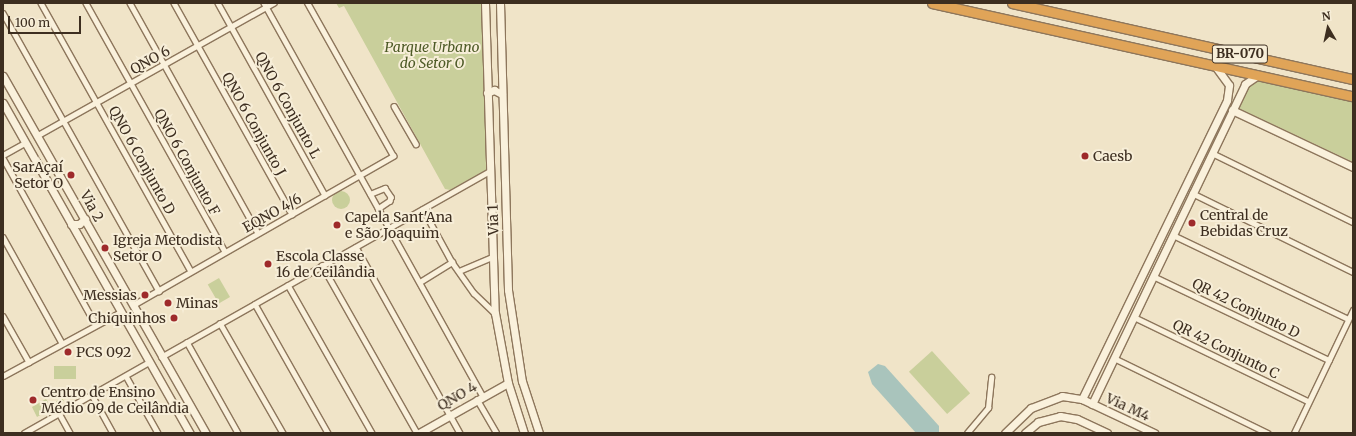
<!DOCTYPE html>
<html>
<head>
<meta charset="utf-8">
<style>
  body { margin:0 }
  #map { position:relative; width:1356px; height:436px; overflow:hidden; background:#f0e4c8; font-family:Merriweather,serif }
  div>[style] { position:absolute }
  .green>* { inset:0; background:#c9cf9b; transform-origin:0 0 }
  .round { border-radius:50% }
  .water>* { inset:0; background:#a9c4bc }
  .roads { filter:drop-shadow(1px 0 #8d765c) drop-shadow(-1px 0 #8d765c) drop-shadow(0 1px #8d765c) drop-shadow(0 -1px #8d765c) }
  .street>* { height:4.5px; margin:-2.25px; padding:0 2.25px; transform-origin:2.25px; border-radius:2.25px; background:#faf1dc }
  .secondary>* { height:7px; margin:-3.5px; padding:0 3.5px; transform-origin:3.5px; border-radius:3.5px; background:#faf1dc }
  .highway>* { height:9px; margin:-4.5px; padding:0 4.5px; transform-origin:4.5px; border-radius:4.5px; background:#e0a458 }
  .dots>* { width:11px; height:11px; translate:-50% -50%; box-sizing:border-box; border:2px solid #f7eed8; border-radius:50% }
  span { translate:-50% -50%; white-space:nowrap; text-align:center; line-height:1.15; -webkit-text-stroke:4px #f7eed8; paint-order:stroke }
  .shield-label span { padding:1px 3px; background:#f7eed8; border:1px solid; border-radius:3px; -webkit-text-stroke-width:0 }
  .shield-label { font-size:13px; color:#3d2e20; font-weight:700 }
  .park-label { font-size:14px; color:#4d5a26; font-style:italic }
  .street-label { font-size:14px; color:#3d2e20 }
  .poi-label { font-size:14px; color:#3d2e20 }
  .left { translate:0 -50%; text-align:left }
  .right { translate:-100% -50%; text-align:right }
  .frame { position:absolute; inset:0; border:4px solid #3d2e20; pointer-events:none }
  .north { position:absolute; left:1308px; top:8px; width:40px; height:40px; -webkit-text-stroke:3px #f7eed8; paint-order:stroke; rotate:351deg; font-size:11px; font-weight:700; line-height:16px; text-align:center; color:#3d2e20 }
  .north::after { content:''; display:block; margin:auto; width:14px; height:18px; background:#3d2e20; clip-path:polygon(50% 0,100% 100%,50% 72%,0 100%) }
  .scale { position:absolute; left:8px; top:16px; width:73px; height:18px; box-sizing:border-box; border:2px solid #3d2e20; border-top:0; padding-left:5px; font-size:12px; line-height:14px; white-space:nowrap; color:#3d2e20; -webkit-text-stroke:3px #f7eed8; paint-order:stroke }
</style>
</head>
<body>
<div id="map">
  <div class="green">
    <i style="clip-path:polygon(336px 3px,484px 3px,486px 170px,450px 190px,445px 189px,344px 6px,339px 8px)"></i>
    <i style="clip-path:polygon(1256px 81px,1353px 101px,1353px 162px,1238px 108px,1248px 85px)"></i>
    <i class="round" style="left:332px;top:191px;width:18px;height:18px"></i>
    <i style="left:219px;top:278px;width:22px;height:13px;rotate:60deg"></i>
    <i style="left:932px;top:351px;width:57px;height:31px;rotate:48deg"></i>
    <i style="left:54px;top:366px;width:22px;height:13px"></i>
    <i style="clip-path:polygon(62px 398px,64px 401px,37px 417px,32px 407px,46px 399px,50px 405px)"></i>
  </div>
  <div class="water">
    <i style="clip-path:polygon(878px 364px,885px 366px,939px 426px,939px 433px,916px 433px,872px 384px,868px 372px)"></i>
  </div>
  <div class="roads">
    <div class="street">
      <i style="left:41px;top:3px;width:307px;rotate:60.8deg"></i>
      <i style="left:86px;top:3px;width:285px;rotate:60.8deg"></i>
      <i style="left:130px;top:3px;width:263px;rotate:60.9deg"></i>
      <i style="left:174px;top:3px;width:242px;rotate:60.8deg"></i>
      <i style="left:218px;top:3px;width:220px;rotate:60.9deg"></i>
      <i style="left:264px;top:3px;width:450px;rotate:60.9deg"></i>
      <i style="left:3px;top:13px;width:319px;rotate:60.7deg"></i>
      <i style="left:394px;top:106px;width:44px;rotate:59.9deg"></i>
      <i style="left:38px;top:135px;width:270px;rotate:-29.3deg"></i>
      <i style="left:1212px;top:153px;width:157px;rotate:26.1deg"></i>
      <i style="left:3px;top:155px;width:25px;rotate:-29deg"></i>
      <i style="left:3px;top:158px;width:191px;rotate:60.9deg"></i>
      <i style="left:1192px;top:193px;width:179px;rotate:26.1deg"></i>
      <i style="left:370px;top:194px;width:16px;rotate:-22deg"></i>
      <i style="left:385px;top:188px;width:11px;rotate:56deg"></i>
      <i style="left:391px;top:197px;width:4px;rotate:104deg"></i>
      <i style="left:390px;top:201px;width:14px;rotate:146deg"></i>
      <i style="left:423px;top:209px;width:60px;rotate:61.3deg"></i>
      <i style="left:452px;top:262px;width:38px;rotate:55deg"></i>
      <i style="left:474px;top:293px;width:29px;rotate:44deg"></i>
      <i style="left:1173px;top:235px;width:194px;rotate:25.6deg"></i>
      <i style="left:3px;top:237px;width:121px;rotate:60.9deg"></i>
      <i style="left:356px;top:247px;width:213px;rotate:60.8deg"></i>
      <i style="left:322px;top:265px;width:193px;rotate:60.5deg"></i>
      <i style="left:459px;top:271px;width:36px;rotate:-23deg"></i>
      <i style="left:1153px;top:276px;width:195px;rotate:25.5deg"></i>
      <i style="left:420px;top:282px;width:38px;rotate:-32deg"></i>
      <i style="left:288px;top:285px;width:170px;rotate:60.4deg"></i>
      <i style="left:255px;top:304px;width:148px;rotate:60.5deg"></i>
      <i style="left:133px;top:305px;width:300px;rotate:-29.8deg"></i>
      <i style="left:393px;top:156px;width:176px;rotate:-119.3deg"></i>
      <i style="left:3px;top:316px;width:53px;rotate:60.5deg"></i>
      <i style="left:1134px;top:317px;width:193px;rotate:25.8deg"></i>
      <i style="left:220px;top:323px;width:127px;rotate:60.2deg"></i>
      <i style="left:187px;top:342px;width:104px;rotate:60.7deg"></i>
      <i style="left:161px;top:357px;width:378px;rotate:-29.5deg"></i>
      <i style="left:1114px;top:358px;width:171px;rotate:26deg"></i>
      <i style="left:3px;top:376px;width:134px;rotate:-28.5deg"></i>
      <i style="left:126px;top:376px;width:65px;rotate:60.7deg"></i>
      <i style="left:92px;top:395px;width:43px;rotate:61.1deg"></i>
      <i style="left:477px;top:399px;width:39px;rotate:60deg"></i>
      <i style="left:59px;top:413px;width:23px;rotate:61deg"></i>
      <i style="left:24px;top:433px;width:144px;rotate:-29.6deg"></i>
      <i style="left:967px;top:433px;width:33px;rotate:-50deg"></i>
      <i style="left:988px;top:408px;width:31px;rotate:-84deg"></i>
      <i style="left:1294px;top:433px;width:136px;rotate:-64.4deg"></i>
    </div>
    <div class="secondary">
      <i style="left:485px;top:3px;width:310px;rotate:88.2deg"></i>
      <i style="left:495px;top:313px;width:71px;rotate:79.5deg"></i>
      <i style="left:508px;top:383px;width:52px;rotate:72.3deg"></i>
      <i style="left:500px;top:3px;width:287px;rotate:88.4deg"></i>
      <i style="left:508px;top:290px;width:92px;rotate:81.3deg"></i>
      <i style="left:522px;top:381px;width:55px;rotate:71.9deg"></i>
      <i style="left:3px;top:76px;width:411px;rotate:60.4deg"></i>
      <i style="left:487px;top:93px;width:8px;rotate:-23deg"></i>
      <i style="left:494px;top:90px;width:9px;rotate:27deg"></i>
      <i style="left:3px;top:103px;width:379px;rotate:60.5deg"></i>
      <i style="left:1232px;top:110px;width:134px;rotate:25.2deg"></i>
      <i style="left:71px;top:224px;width:8px"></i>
      <i style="left:79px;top:224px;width:8px;rotate:-40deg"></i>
      <i style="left:1082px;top:399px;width:332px;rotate:-64.1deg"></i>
      <i style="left:1227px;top:100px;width:15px;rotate:-82deg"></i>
      <i style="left:1229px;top:85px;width:24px;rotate:-126deg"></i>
      <i style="left:1092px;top:404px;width:355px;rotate:-64.4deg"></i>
      <i style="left:1245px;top:84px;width:16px;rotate:-35deg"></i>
      <i style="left:419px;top:433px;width:102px;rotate:-29.3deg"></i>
      <i style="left:1005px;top:433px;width:36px;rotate:-44deg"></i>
      <i style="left:1031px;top:408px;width:33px;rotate:-21deg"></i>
      <i style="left:1062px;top:396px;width:20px;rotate:9deg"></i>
      <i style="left:1082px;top:399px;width:80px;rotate:25.3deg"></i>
      <i style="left:1025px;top:433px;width:17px;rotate:-40deg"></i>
      <i style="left:1038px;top:422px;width:23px;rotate:-15deg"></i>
      <i style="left:1060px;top:416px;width:17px;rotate:10deg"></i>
      <i style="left:1077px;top:419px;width:33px;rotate:25deg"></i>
    </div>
    <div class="highway">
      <i style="left:932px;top:3px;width:431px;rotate:12.5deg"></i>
      <i style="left:1012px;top:3px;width:349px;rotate:12.6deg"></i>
    </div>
  </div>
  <div class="dots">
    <i style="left:1085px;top:156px;background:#9e2a2b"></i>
    <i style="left:71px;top:175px;background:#9e2a2b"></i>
    <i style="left:1192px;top:223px;background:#9e2a2b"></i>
    <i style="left:337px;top:225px;background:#9e2a2b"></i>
    <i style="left:105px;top:248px;background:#9e2a2b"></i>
    <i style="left:268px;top:264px;background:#9e2a2b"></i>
    <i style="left:145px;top:295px;background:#9e2a2b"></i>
    <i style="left:168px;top:303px;background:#9e2a2b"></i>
    <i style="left:174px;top:318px;background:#9e2a2b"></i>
    <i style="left:68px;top:352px;background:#9e2a2b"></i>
    <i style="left:33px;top:400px;background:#9e2a2b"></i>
  </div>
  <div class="shield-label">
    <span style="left:1240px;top:54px">BR-070</span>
  </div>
  <div class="park-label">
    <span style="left:432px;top:55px">Parque Urbano<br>do Setor O</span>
  </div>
  <div class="street-label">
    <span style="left:150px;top:60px;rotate:-29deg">QNO 6</span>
    <span style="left:288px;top:105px;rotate:61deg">QNO 6 Conjunto L</span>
    <span style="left:254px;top:124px;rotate:61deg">QNO 6 Conjunto J</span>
    <span style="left:142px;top:160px;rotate:61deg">QNO 6 Conjunto D</span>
    <span style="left:187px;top:162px;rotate:61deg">QNO 6 Conjunto F</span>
    <span style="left:92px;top:206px;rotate:61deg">Via 2</span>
    <span style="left:272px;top:213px;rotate:-29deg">EQNO 4/6</span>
    <span style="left:493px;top:220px;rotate:-92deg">Via 1</span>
    <span style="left:1246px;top:308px;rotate:26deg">QR 42 Conjunto D</span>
    <span style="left:1226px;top:349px;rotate:26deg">QR 42 Conjunto C</span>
    <span style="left:457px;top:396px;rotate:-30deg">QNO 4</span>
    <span style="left:1128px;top:407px;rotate:25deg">Via M4</span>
  </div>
  <div class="poi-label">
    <span class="left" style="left:1093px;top:156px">Caesb</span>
    <span class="right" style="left:63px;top:175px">SarAçaí<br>Setor O</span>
    <span class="left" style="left:1200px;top:223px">Central de<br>Bebidas Cruz</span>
    <span class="left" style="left:345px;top:225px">Capela Sant'Ana<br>e São Joaquim</span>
    <span class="left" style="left:113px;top:248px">Igreja Metodista<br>Setor O</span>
    <span class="left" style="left:276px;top:264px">Escola Classe<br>16 de Ceilândia</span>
    <span class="right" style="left:137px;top:295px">Messias</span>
    <span class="left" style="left:176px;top:303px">Minas</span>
    <span class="right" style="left:166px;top:318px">Chiquinhos</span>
    <span class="left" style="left:76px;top:352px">PCS 092</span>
    <span class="left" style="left:41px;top:400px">Centro de Ensino<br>Médio 09 de Ceilândia</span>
  </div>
  <div class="frame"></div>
  <div class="north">N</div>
  <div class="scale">100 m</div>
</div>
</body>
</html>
